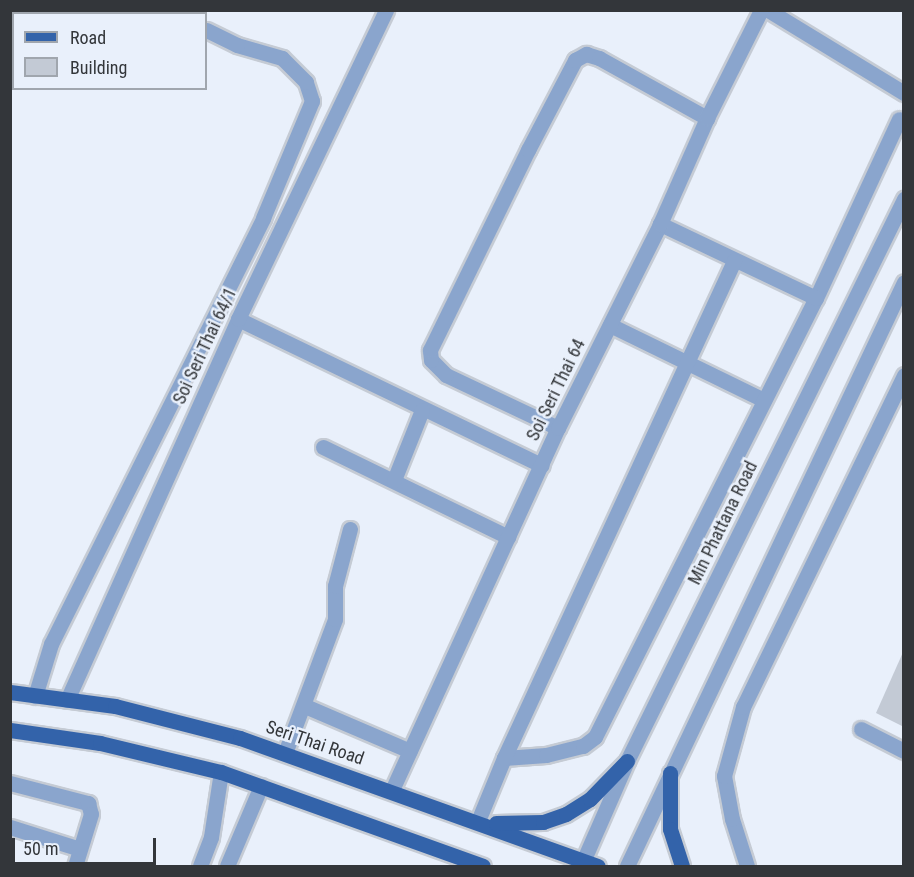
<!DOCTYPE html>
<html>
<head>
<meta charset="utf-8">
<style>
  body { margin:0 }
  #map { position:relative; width:914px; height:877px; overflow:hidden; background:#e9f0fb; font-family:"Roboto Condensed",sans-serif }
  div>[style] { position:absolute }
  .building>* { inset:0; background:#c3cad5 }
  .roads { filter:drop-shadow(2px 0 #c5cbd4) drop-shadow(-2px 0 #c5cbd4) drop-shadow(0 2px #c5cbd4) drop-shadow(0 -2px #c5cbd4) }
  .minor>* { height:15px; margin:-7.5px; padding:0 7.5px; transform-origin:7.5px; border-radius:7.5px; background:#8aa5cd }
  .major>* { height:15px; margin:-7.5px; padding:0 7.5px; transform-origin:7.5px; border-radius:7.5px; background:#3363aa }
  span { translate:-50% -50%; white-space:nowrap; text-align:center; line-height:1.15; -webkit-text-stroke:5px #e9f0fb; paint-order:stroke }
  .street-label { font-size:18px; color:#33363a }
  .frame { position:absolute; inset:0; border:12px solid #33363a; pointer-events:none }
  .legend { position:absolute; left:12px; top:12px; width:195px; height:78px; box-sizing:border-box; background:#e9f0fb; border:2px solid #a0a6ae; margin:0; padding:8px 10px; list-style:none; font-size:18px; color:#33363a }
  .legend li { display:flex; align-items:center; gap:12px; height:30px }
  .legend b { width:30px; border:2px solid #a0a6ae }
  .scale { position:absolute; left:12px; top:838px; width:144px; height:27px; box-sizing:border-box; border:3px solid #33363a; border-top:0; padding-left:8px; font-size:18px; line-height:21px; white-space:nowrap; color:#33363a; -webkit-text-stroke:4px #e9f0fb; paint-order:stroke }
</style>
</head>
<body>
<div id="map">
  <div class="building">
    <i style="clip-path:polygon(904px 650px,904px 727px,876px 713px)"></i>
  </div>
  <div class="roads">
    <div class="minor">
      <i style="left:166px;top:10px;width:7px;rotate:34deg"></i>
      <i style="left:768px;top:10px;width:159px;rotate:31.4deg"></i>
      <i style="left:816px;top:298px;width:197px;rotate:-65.1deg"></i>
      <i style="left:238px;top:319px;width:337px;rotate:25.7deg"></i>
      <i style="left:610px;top:325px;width:171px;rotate:26deg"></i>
      <i style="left:558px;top:428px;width:124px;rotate:-154.7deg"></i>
      <i style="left:446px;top:375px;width:21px;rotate:-135deg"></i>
      <i style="left:431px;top:360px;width:10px;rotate:-96deg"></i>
      <i style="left:430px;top:350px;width:223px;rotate:-63.9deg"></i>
      <i style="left:528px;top:150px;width:102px;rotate:-62.4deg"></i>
      <i style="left:575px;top:60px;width:13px;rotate:-29deg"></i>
      <i style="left:586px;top:54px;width:14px;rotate:17deg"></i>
      <i style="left:599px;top:58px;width:124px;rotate:29.1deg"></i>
      <i style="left:323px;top:447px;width:206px;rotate:25.9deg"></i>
      <i style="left:394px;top:480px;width:75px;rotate:-68.2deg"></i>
      <i style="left:35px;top:696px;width:54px;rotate:-72.9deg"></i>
      <i style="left:51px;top:644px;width:476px;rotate:-63.5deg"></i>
      <i style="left:263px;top:218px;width:127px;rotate:-67.3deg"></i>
      <i style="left:312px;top:101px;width:20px;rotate:-108deg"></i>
      <i style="left:306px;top:82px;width:34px;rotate:-135deg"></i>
      <i style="left:282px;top:58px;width:47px;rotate:-163.9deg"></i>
      <i style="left:237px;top:45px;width:34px;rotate:-154deg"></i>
      <i style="left:67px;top:700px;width:418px;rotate:-65.8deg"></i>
      <i style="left:238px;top:319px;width:343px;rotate:-64.4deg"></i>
      <i style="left:305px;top:706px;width:114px;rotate:23.2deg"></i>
      <i style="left:861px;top:729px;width:48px;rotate:27.1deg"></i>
      <i style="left:285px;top:753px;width:143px;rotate:-69.5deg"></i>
      <i style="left:335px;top:619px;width:33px;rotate:-90deg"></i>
      <i style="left:335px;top:586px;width:59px;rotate:-75.3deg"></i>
      <i style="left:504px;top:758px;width:42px;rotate:-4.1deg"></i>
      <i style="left:546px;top:755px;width:38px;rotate:-14deg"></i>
      <i style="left:583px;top:746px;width:15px;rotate:-37deg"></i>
      <i style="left:595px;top:737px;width:491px;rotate:-63.3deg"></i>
      <i style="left:816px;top:298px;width:173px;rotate:-154.6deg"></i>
      <i style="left:10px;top:783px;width:81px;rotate:14.4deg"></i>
      <i style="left:88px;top:803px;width:11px;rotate:75deg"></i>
      <i style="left:91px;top:814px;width:54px;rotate:107.1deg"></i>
      <i style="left:392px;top:790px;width:398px;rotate:-65.4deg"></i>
      <i style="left:558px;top:428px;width:228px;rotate:-63.4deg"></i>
      <i style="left:660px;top:224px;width:116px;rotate:-66.1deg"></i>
      <i style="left:707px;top:118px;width:121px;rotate:-63.4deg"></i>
      <i style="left:478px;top:821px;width:68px;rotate:-67.6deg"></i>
      <i style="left:504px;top:758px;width:548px;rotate:-65.17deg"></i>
      <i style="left:10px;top:827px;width:73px;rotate:17.4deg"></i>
      <i style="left:200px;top:866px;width:31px;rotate:-69deg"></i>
      <i style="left:211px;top:837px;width:66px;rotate:-81.3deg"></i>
      <i style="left:227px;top:866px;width:87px;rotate:-67deg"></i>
      <i style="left:581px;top:866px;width:115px;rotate:-66.3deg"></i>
      <i style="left:627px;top:761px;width:627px;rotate:-63.76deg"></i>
      <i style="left:627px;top:866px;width:646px;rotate:-64.62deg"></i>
      <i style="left:747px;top:866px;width:49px;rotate:-107.7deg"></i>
      <i style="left:732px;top:819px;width:44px;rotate:-100.5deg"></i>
      <i style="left:724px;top:776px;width:72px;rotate:-74.6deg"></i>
      <i style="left:743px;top:707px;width:369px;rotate:-64.1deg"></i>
    </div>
    <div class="major">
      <i style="left:10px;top:692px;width:106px;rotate:7.6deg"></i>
      <i style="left:115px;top:706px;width:129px;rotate:14.4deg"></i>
      <i style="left:240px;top:738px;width:380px;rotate:19.7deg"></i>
      <i style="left:10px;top:730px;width:91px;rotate:8.2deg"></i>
      <i style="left:100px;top:743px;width:124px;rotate:13.5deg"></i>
      <i style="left:221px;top:772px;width:278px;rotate:19.7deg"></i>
      <i style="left:670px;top:773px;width:56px;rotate:90deg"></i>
      <i style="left:670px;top:829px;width:39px;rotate:72deg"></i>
      <i style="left:496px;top:823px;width:47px;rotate:-1.2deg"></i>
      <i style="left:543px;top:822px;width:24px;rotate:-19deg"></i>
      <i style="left:566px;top:814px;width:28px;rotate:-32deg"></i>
      <i style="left:590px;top:799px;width:53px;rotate:-45.8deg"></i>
    </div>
  </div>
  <div class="street-label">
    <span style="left:205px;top:346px;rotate:-65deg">Soi Seri Thai 64/1</span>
    <span style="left:556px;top:390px;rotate:-64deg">Soi Seri Thai 64</span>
    <span style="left:723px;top:523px;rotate:-64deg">Min Phattana Road</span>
    <span style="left:315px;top:743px;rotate:19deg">Seri Thai Road</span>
  </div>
  <div class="frame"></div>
  <ul class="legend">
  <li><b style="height:8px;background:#3363aa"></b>Road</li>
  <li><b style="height:16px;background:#c3cad5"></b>Building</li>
  </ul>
  <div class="scale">50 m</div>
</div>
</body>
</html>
